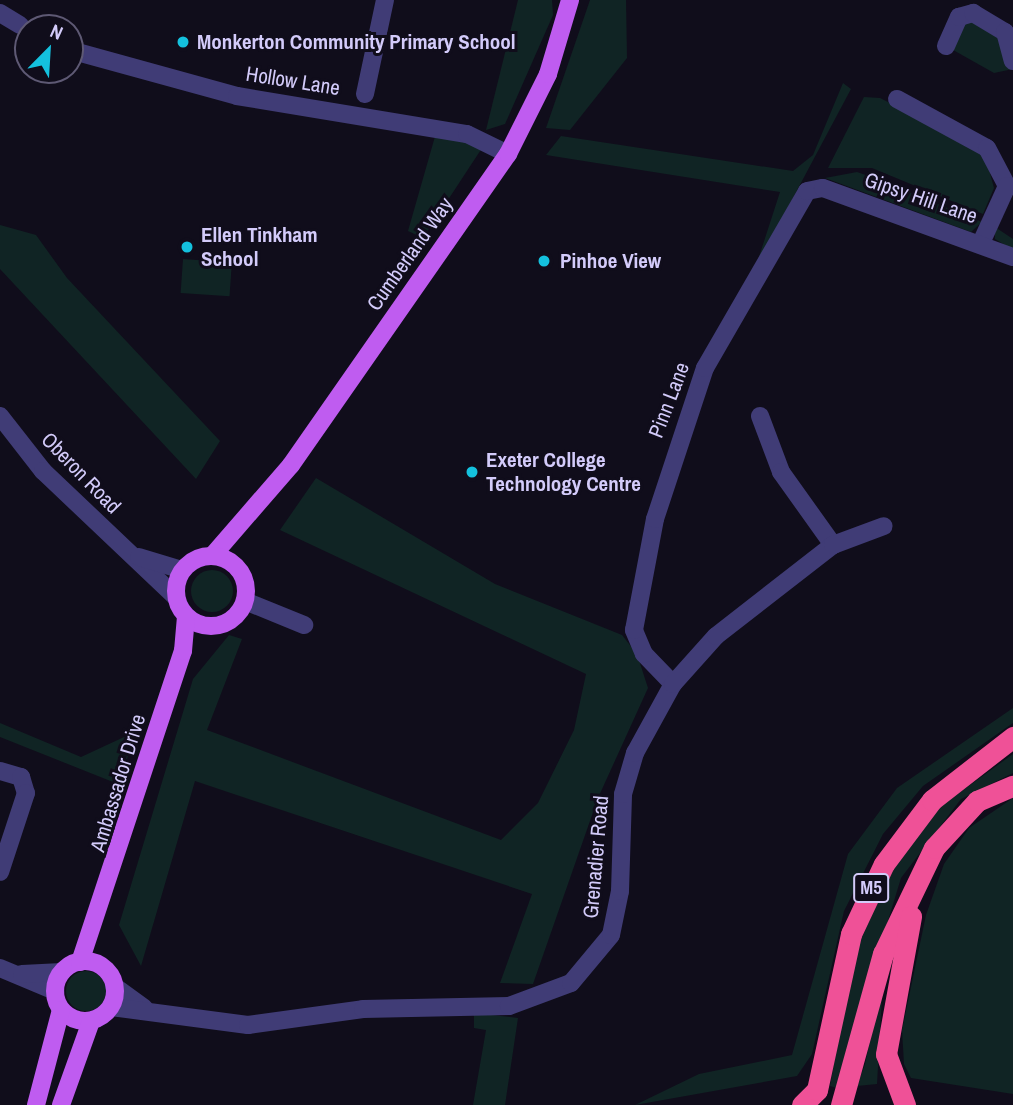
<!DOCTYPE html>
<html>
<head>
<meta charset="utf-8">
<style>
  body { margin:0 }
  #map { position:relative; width:1013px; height:1105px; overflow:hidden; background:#100d1b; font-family:"Archivo Narrow",sans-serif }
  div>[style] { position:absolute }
  .green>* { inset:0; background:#102424; transform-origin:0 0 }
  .round { border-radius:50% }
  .minor>* { height:18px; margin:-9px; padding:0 9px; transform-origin:9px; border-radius:9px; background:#403c76 }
  .major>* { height:18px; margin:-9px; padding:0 9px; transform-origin:9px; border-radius:9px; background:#bf5cf0 }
  .major>.ring { margin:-9px; padding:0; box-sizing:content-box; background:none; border:18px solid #bf5cf0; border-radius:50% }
  .highway>* { height:21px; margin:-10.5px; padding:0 10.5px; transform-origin:10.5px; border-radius:10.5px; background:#ef5197 }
  .dots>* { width:19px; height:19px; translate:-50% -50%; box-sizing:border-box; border:4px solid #100d1b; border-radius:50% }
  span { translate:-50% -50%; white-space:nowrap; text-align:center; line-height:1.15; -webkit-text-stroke:6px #100d1b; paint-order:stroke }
  .shield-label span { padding:2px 5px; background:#100d1b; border:2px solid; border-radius:5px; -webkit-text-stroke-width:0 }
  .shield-label { font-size:19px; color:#d3cbfa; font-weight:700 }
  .poi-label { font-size:21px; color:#d3cbfa; font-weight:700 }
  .left { translate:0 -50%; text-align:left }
  .street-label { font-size:21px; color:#d3cbfa }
  .north { position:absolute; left:14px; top:14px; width:70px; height:70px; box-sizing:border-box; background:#100d1b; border:2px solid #5e5974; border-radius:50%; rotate:24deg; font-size:19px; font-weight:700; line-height:28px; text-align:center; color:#d3cbfa }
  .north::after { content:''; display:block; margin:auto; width:24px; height:32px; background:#14c1de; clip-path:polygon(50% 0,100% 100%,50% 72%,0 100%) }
</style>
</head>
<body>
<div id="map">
  <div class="green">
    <i style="clip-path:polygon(518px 0,552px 0,553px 15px,505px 124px,486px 130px)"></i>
    <i style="clip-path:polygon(590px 0,626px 0,627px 58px,570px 130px,546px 128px)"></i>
    <i style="clip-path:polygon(959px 17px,997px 23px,1013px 69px,994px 73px,946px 46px)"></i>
    <i style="clip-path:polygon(843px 83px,851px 89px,755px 269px,780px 192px,546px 155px,561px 136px,793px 171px,813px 155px)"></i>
    <i style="clip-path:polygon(864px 97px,880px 98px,984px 151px,994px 188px,983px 214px,872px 168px,828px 168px)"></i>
    <i style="clip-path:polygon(436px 133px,484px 145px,423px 238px,408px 231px)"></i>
    <i style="clip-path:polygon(857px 172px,880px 180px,982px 222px,971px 232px,825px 178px)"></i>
    <i style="clip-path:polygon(0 225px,36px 235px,67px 278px,220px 441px,196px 479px,0 269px)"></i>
    <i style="clip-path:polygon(995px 227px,1013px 239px,1013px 250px,995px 239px)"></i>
    <i style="left:183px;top:259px;width:49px;height:34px;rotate:4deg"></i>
    <i style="clip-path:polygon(316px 478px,495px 584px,622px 635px,637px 654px,648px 688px,598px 798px,533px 984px,500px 983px,532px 894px,195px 781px,141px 966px,119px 925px,193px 679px,229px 635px,242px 639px,207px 730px,501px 840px,538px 803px,574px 730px,586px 674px,280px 530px)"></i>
    <i class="round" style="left:191px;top:570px;width:42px;height:42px"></i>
    <i style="clip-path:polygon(1013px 708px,1013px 723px,923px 786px,883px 834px,844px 911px,812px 1054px,797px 1076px,635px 1105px,699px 1074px,792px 1055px,848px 854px,897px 788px)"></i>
    <i style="clip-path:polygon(0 723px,81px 757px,137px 731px,118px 784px,0 737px)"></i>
    <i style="clip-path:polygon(1013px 754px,1013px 773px,961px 799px,901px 878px,837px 1088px,830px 1086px,853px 957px,896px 862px,941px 806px)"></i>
    <i style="clip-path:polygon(1013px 798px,1013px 1094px,911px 1078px,904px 1064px,902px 1030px,926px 915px,944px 864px,969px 828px)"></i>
    <i class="round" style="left:66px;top:971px;width:40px;height:40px"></i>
    <i style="clip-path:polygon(883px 980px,877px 1084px,857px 1086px,865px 1064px)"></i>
    <i style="clip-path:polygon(474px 1013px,518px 1018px,505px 1105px,473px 1105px,486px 1030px,474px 1028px)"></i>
  </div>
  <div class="minor">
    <i style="left:0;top:13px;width:23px;rotate:31deg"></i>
    <i style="left:946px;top:46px;width:32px;rotate:-66deg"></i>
    <i style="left:959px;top:17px;width:15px;rotate:-16deg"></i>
    <i style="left:973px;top:13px;width:37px;rotate:31deg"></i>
    <i style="left:1005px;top:32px;width:30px;rotate:75deg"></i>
    <i style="left:70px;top:50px;width:173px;rotate:15.4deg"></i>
    <i style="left:237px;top:96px;width:233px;rotate:9.4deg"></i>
    <i style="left:467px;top:134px;width:46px;rotate:26deg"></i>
    <i style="left:365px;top:94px;width:96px;rotate:-78deg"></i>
    <i style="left:897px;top:99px;width:102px;rotate:28.6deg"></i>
    <i style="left:987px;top:148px;width:43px;rotate:62.2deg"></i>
    <i style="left:1007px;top:186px;width:63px;rotate:114.5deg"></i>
    <i style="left:0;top:416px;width:70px;rotate:52deg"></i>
    <i style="left:43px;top:471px;width:183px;rotate:43.5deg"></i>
    <i style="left:760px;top:416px;width:60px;rotate:69.4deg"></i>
    <i style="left:781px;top:472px;width:90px;rotate:54.5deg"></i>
    <i style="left:139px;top:557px;width:45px;rotate:16.8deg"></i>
    <i style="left:245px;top:601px;width:64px;rotate:22.1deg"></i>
    <i style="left:673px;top:684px;width:42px;rotate:-134deg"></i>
    <i style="left:644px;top:654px;width:26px;rotate:-113deg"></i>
    <i style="left:634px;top:630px;width:113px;rotate:-79.3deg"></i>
    <i style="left:655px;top:519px;width:159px;rotate:-71.7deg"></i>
    <i style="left:705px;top:368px;width:204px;rotate:-60deg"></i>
    <i style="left:807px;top:191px;width:16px;rotate:-11deg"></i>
    <i style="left:823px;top:188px;width:202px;rotate:20deg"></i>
    <i style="left:0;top:771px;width:22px;rotate:16deg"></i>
    <i style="left:21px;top:777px;width:17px;rotate:73deg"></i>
    <i style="left:26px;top:793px;width:83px;rotate:108.2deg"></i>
    <i style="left:0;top:968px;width:60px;rotate:22.7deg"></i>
    <i style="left:22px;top:974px;width:40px;rotate:-2.9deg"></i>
    <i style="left:114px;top:986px;width:37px;rotate:36deg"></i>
    <i style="left:111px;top:1007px;width:138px;rotate:7.5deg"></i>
    <i style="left:248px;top:1025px;width:116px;rotate:-7.9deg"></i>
    <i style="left:363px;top:1009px;width:146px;rotate:-1.2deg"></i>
    <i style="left:509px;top:1006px;width:66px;rotate:-20.4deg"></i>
    <i style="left:571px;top:983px;width:62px;rotate:-50.2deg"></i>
    <i style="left:611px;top:935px;width:45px;rotate:-78.4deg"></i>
    <i style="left:620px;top:891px;width:97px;rotate:-88.2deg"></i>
    <i style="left:623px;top:794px;width:43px;rotate:-73.7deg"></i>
    <i style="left:635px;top:753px;width:79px;rotate:-61.2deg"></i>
    <i style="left:673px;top:684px;width:64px;rotate:-48.1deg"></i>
    <i style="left:716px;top:636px;width:148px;rotate:-37.9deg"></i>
    <i style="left:833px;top:545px;width:54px;rotate:-20.4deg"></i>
  </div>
  <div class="major">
    <i style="left:213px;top:555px;width:119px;rotate:-49.1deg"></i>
    <i style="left:291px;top:465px;width:379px;rotate:-55.1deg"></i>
    <i style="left:508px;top:154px;width:89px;rotate:-63.4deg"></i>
    <i style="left:548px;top:74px;width:77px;rotate:-73.4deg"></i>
    <i class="ring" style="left:176px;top:556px;width:52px;height:52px"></i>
    <i class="ring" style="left:55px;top:961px;width:42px;height:42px"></i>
    <i style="left:80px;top:962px;width:328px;rotate:-71.7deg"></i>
    <i style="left:183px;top:651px;width:35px;rotate:-85deg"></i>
    <i style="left:36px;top:1105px;width:98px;rotate:-75.3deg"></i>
    <i style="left:61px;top:1105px;width:89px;rotate:-70.3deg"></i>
  </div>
  <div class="highway">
    <i style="left:802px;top:1105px;width:21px;rotate:-45deg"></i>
    <i style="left:817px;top:1090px;width:160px;rotate:-77.7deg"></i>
    <i style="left:851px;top:934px;width:77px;rotate:-64.8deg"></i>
    <i style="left:884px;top:864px;width:80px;rotate:-53.1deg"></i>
    <i style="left:932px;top:800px;width:103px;rotate:-37.9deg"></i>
    <i style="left:841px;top:1105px;width:157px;rotate:-74.5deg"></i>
    <i style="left:883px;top:954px;width:118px;rotate:-64.3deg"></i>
    <i style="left:934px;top:848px;width:64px;rotate:-47.5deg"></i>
    <i style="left:977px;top:801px;width:39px;rotate:-23deg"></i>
    <i style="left:905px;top:1105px;width:54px;rotate:-110.4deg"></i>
    <i style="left:886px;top:1054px;width:140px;rotate:-79.7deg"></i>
  </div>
  <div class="dots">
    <i style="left:183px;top:42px;background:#14c1de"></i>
    <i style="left:187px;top:247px;background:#14c1de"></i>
    <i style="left:544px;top:261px;background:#14c1de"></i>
    <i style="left:472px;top:472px;background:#14c1de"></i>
  </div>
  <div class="shield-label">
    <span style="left:871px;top:888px">M5</span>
  </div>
  <div class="poi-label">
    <span class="left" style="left:197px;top:42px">Monkerton Community Primary School</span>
    <span class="left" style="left:201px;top:247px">Ellen Tinkham<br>School</span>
    <span class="left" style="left:560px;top:261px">Pinhoe View</span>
    <span class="left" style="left:486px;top:472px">Exeter College<br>Technology Centre</span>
  </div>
  <div class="street-label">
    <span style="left:293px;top:81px;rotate:9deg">Hollow Lane</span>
    <span style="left:921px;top:198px;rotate:19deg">Gipsy Hill Lane</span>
    <span style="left:410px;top:254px;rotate:-55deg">Cumberland Way</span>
    <span style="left:669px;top:400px;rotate:-69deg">Pinn Lane</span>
    <span style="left:81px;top:473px;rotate:46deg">Oberon Road</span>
    <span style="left:118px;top:783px;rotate:-73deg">Ambassador Drive</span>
    <span style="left:596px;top:857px;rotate:-85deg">Grenadier Road</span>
  </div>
  <div class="north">N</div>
</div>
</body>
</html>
